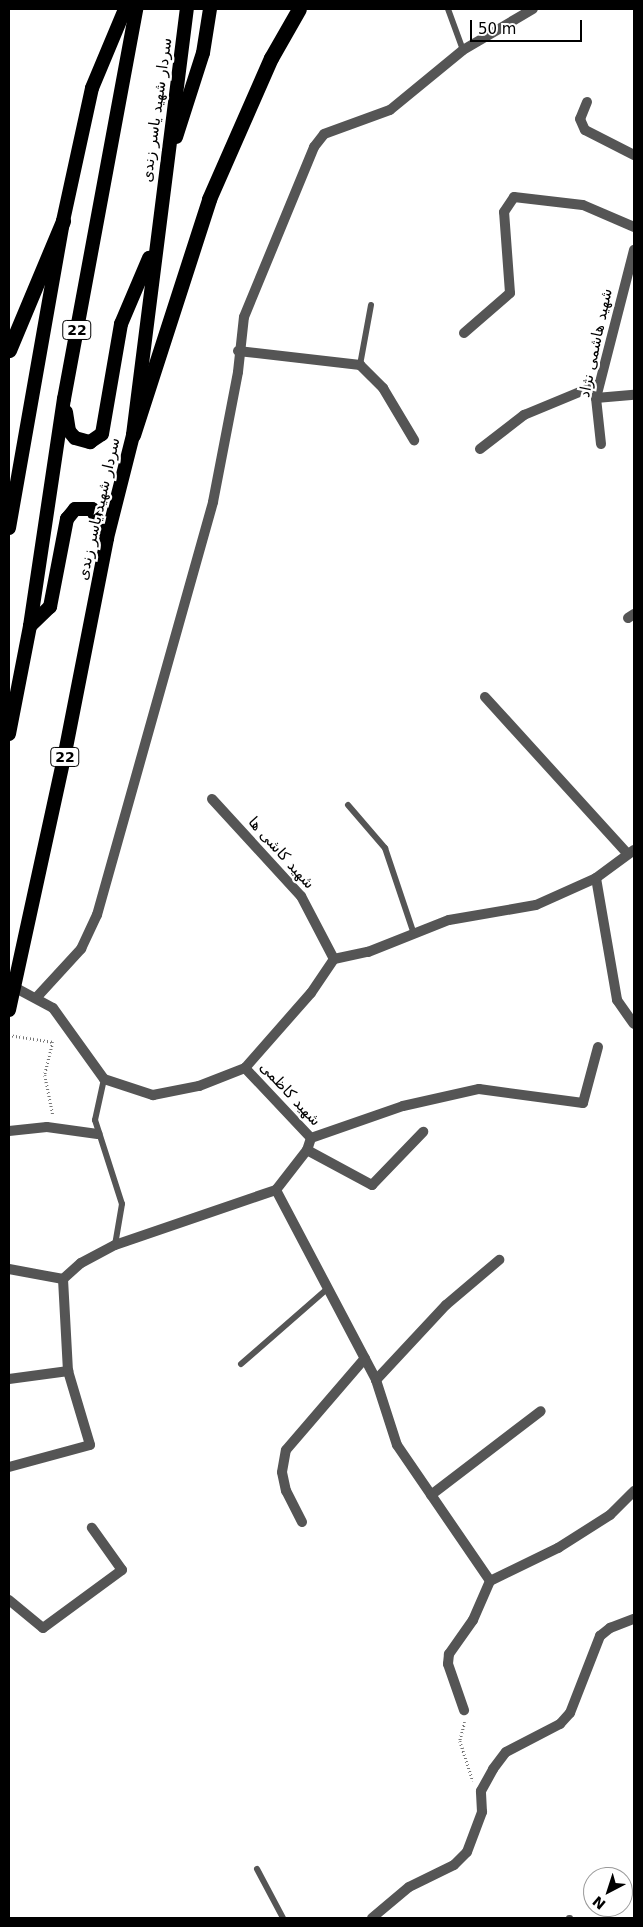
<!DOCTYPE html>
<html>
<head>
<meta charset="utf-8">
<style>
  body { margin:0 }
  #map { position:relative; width:643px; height:1927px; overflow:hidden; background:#fff; font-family:"DejaVu Sans","Noto Naskh Arabic",sans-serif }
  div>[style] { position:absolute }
  .path>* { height:2.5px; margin-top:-1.25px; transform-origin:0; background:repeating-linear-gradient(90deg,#777 0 1px,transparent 0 3.5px) }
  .service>* { height:6px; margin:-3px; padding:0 3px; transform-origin:3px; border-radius:3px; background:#555 }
  .minor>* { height:10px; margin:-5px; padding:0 5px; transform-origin:5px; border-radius:5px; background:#555 }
  .trunk>* { height:14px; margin:-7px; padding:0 7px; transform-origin:7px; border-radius:7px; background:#000 }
  .motorway>* { height:15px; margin:-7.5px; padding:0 7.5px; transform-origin:7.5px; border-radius:7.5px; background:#000 }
  span { translate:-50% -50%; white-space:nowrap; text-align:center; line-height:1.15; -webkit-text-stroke:4.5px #fff; paint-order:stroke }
  .shield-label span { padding:1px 4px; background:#fff; border:1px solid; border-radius:4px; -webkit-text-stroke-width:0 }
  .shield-label { font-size:14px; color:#000; font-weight:700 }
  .street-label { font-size:15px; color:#000 }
  .frame { position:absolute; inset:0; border:10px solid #000; pointer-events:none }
  .north { position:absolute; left:583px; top:1867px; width:50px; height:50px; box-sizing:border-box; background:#fff; border:1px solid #999; border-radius:50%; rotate:220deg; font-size:14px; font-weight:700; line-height:20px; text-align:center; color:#000 }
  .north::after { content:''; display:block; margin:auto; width:18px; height:22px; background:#000; clip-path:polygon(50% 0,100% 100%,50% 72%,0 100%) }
  .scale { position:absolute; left:470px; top:20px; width:112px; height:22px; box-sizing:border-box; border:2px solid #000; border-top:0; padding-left:6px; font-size:15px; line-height:18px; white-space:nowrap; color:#000; -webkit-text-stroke:4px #fff; paint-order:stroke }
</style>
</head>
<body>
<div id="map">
  <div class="path">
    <i style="left:9px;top:1035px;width:45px;rotate:9deg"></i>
    <i style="left:53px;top:1042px;width:34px;rotate:104deg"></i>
    <i style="left:45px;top:1075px;width:41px;rotate:78.7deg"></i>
    <i style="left:465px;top:1722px;width:20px;rotate:105deg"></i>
    <i style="left:460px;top:1741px;width:42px;rotate:72deg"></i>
  </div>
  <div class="service">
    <i style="left:448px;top:9px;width:44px;rotate:69.9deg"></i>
    <i style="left:360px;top:365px;width:61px;rotate:-79.6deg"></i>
    <i style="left:348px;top:805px;width:57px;rotate:49.3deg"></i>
    <i style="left:385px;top:848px;width:88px;rotate:71.4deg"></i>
    <i style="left:104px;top:1079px;width:42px;rotate:102.4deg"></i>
    <i style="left:95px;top:1120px;width:88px;rotate:72.2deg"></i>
    <i style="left:122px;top:1204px;width:42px;rotate:99.7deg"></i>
    <i style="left:241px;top:1364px;width:116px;rotate:-41.1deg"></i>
    <i style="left:257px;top:1869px;width:55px;rotate:62deg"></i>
    <i style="left:569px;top:1918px;width:1px"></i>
  </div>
  <div class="minor">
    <i style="left:587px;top:102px;width:18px;rotate:112deg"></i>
    <i style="left:580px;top:119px;width:12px;rotate:66deg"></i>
    <i style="left:585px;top:130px;width:55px;rotate:27deg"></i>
    <i style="left:464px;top:333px;width:61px;rotate:-41deg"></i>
    <i style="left:510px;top:293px;width:81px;rotate:-94.2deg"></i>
    <i style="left:504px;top:212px;width:18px;rotate:-56deg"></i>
    <i style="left:514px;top:197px;width:69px;rotate:6.6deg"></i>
    <i style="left:583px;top:205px;width:56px;rotate:23.3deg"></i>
    <i style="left:238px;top:351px;width:123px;rotate:6.5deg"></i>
    <i style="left:360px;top:365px;width:33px;rotate:45deg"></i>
    <i style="left:383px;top:388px;width:61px;rotate:59.2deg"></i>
    <i style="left:596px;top:398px;width:38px;rotate:-5deg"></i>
    <i style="left:601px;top:444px;width:46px;rotate:-96.2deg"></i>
    <i style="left:596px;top:398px;width:153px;rotate:-75.6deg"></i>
    <i style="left:480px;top:449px;width:56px;rotate:-37.7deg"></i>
    <i style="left:524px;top:415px;width:81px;rotate:-22.5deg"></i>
    <i style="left:628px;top:618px;width:7px;rotate:-34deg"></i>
    <i style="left:485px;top:697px;width:212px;rotate:47.7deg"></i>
    <i style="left:212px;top:799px;width:132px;rotate:47.5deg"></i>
    <i style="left:301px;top:896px;width:71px;rotate:62.4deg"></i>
    <i style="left:596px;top:878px;width:124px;rotate:80.2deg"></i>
    <i style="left:617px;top:1000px;width:29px;rotate:55deg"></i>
    <i style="left:14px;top:987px;width:44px;rotate:28.3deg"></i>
    <i style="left:53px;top:1008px;width:87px;rotate:54.3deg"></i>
    <i style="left:104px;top:1079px;width:52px;rotate:18.1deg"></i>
    <i style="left:153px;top:1095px;width:47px;rotate:-11.1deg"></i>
    <i style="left:199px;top:1086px;width:49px;rotate:-21.4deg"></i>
    <i style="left:245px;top:1068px;width:100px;rotate:-48.7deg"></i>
    <i style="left:311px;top:993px;width:41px;rotate:-55.9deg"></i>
    <i style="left:334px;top:959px;width:35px;rotate:-12deg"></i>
    <i style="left:368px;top:952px;width:87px;rotate:-21.6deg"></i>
    <i style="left:449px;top:920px;width:88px;rotate:-9.8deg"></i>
    <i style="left:536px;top:905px;width:66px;rotate:-24.2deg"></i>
    <i style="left:596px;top:878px;width:47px;rotate:-36.4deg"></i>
    <i style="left:36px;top:998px;width:67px;rotate:-47.4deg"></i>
    <i style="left:81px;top:949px;width:38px;rotate:-65deg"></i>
    <i style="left:97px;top:915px;width:429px;rotate:-74.3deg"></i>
    <i style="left:213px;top:502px;width:132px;rotate:-79.1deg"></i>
    <i style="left:238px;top:372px;width:55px;rotate:-83.8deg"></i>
    <i style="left:244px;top:317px;width:184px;rotate:-67.6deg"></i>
    <i style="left:314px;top:147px;width:16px;rotate:-52deg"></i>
    <i style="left:324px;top:134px;width:70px;rotate:-20deg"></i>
    <i style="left:390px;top:110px;width:94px;rotate:-39.4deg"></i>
    <i style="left:463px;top:50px;width:81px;rotate:-30.4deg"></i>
    <i style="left:245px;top:1068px;width:96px;rotate:46.7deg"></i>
    <i style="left:311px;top:1138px;width:13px;rotate:108deg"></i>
    <i style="left:307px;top:1150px;width:51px;rotate:127.8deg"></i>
    <i style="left:9px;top:1131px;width:38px;rotate:-6deg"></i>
    <i style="left:47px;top:1127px;width:51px;rotate:7.8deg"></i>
    <i style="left:311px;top:1138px;width:97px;rotate:-19.2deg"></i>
    <i style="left:403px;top:1106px;width:78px;rotate:-12.6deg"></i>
    <i style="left:479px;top:1089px;width:105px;rotate:7.7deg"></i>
    <i style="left:583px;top:1103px;width:58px;rotate:-75deg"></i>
    <i style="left:307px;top:1150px;width:74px;rotate:28.3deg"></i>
    <i style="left:372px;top:1185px;width:74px;rotate:-46.1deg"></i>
    <i style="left:9px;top:1269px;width:55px;rotate:10.5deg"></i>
    <i style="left:63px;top:1279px;width:24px;rotate:-42deg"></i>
    <i style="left:81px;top:1263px;width:38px;rotate:-28deg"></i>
    <i style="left:115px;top:1245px;width:170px;rotate:-18.9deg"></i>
    <i style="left:276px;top:1190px;width:215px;rotate:62.2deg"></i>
    <i style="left:376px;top:1380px;width:68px;rotate:72.1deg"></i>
    <i style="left:397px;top:1445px;width:165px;rotate:55.6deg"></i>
    <i style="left:490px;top:1581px;width:43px;rotate:113.6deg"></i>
    <i style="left:473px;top:1620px;width:42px;rotate:125.2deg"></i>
    <i style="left:449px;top:1654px;width:10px;rotate:96deg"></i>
    <i style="left:448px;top:1664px;width:49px;rotate:70.8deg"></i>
    <i style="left:63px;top:1279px;width:92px;rotate:86.9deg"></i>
    <i style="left:9px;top:1379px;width:60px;rotate:-7.7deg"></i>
    <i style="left:68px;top:1371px;width:77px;rotate:73.4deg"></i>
    <i style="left:90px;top:1445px;width:84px;rotate:164.8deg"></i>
    <i style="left:376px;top:1380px;width:103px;rotate:-47deg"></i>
    <i style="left:446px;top:1305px;width:70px;rotate:-40.3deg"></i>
    <i style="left:431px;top:1495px;width:138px;rotate:-37.4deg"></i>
    <i style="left:302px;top:1522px;width:35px;rotate:-117deg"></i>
    <i style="left:286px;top:1491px;width:19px;rotate:-102deg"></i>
    <i style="left:282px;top:1472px;width:22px;rotate:-80deg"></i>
    <i style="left:286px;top:1450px;width:121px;rotate:-49.3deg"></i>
    <i style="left:490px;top:1581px;width:76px;rotate:-25.9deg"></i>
    <i style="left:558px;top:1548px;width:62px;rotate:-32.4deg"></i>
    <i style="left:610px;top:1515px;width:34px;rotate:-45deg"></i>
    <i style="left:9px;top:1600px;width:44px;rotate:39.5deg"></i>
    <i style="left:43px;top:1628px;width:98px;rotate:-36.3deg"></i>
    <i style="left:122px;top:1570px;width:52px;rotate:-125.5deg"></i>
    <i style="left:372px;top:1918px;width:48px;rotate:-40deg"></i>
    <i style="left:409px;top:1887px;width:50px;rotate:-26.1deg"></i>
    <i style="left:454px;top:1865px;width:18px;rotate:-45deg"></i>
    <i style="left:467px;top:1852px;width:43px;rotate:-69.4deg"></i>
    <i style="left:482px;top:1812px;width:21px;rotate:-93deg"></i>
    <i style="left:481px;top:1791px;width:25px;rotate:-61deg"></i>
    <i style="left:493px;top:1769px;width:21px;rotate:-53deg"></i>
    <i style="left:506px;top:1752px;width:61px;rotate:-27.4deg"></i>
    <i style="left:560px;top:1724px;width:15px;rotate:-48deg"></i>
    <i style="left:570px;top:1713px;width:83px;rotate:-68.7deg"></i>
    <i style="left:600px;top:1636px;width:13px;rotate:-39deg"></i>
    <i style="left:610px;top:1628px;width:26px;rotate:-21deg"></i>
  </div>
  <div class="trunk">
    <i style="left:176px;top:137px;width:88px;rotate:-72.2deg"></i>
    <i style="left:203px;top:53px;width:45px;rotate:-81deg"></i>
    <i style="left:66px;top:412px;width:19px;rotate:81deg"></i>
    <i style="left:69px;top:431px;width:9px;rotate:49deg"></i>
    <i style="left:75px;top:438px;width:16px;rotate:15deg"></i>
    <i style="left:90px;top:442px;width:14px;rotate:-34deg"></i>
    <i style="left:102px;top:434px;width:112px;rotate:-80.2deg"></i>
    <i style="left:121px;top:324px;width:72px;rotate:-67deg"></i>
    <i style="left:9px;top:528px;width:312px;rotate:-80deg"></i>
    <i style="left:63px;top:221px;width:136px;rotate:-77.7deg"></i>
    <i style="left:92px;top:88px;width:86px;rotate:-67.3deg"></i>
    <i style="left:30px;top:626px;width:28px;rotate:-44deg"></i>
    <i style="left:50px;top:607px;width:90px;rotate:-79.1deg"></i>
    <i style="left:67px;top:519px;width:13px;rotate:-51deg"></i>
    <i style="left:75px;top:509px;width:17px"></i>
    <i style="left:92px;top:509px;width:33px;rotate:63deg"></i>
    <i style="left:9px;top:734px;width:110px;rotate:-79deg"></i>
    <i style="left:30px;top:626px;width:230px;rotate:-81.5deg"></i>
    <i style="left:64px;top:399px;width:397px;rotate:-79.5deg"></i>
    <i style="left:9px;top:1010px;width:258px;rotate:-77.7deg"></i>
    <i style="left:64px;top:758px;width:224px;rotate:-78.9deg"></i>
    <i style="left:107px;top:538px;width:106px;rotate:-75.8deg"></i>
    <i style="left:133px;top:435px;width:429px;rotate:-82.8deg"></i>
  </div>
  <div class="motorway">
    <i style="left:9px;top:350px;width:140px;rotate:-67.3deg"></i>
    <i style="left:133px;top:435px;width:248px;rotate:-72.1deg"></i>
    <i style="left:209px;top:199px;width:154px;rotate:-66.3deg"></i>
    <i style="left:271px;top:58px;width:56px;rotate:-60.3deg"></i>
  </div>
  <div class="shield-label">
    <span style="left:77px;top:330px">22</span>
    <span style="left:65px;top:757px">22</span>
  </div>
  <div class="street-label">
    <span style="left:157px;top:110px;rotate:-82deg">سردار شهید یاسر زندی</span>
    <span style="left:596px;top:343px;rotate:-78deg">شهید هاشمی نژاد</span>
    <span style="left:99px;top:509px;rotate:-77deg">سردار شهید یاسر زندی</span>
    <span style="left:281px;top:853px;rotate:48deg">شهید کاشی ها</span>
    <span style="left:290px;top:1094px;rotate:47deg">شهید کاظمی</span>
  </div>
  <div class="frame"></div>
  <div class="north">N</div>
  <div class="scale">50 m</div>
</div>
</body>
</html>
